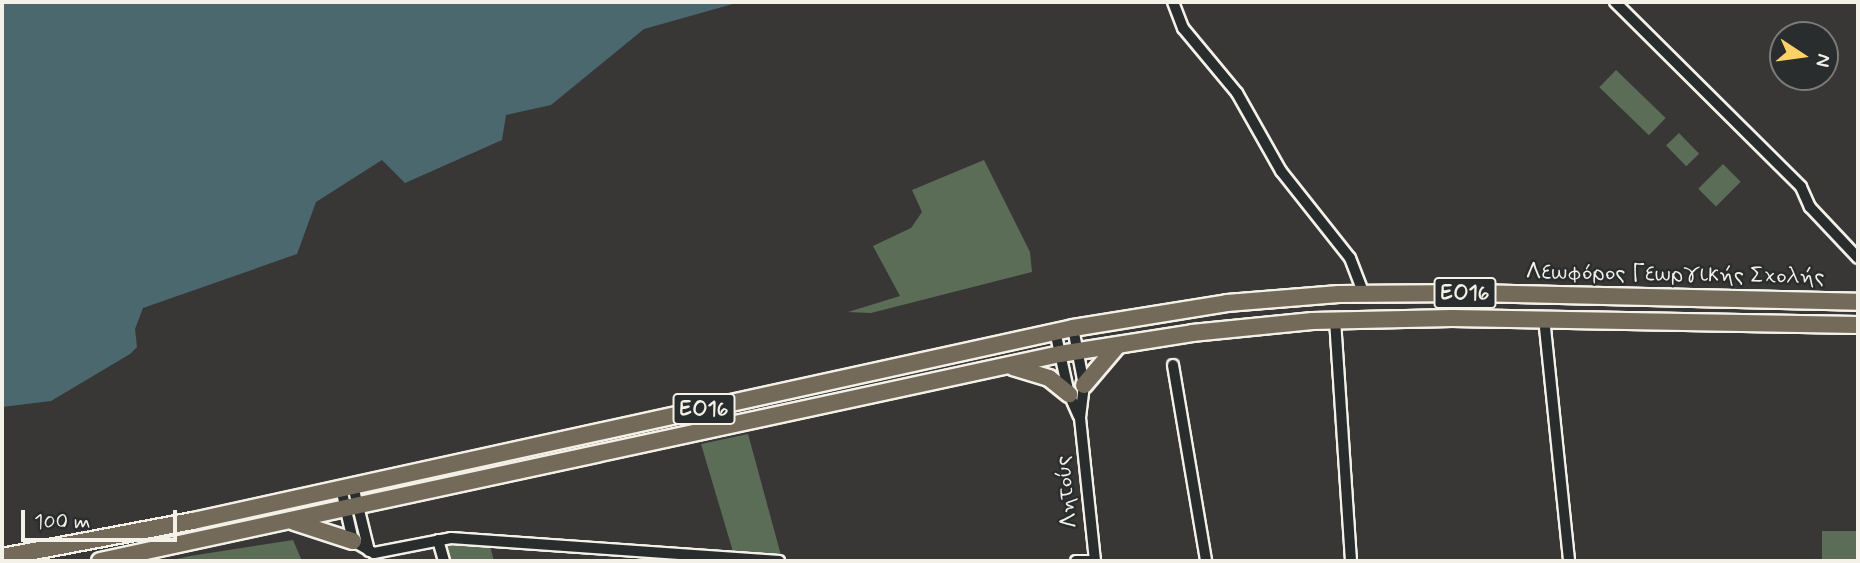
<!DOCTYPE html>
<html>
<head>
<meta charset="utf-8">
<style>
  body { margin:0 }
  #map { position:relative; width:1860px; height:563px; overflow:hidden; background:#383736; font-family:Mynerve,sans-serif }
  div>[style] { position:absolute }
  .green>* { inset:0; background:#5c6d57; transform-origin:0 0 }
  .water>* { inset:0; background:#4b686f }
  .roads { filter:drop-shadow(2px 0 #f4f1e8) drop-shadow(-2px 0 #f4f1e8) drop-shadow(0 2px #f4f1e8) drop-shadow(0 -2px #f4f1e8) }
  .street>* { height:10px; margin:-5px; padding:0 5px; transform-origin:5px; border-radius:5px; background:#2a2d2e }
  .primary>* { height:16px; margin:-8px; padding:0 8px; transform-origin:8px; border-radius:8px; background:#746a5a }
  span { translate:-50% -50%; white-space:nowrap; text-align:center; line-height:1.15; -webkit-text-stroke:5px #2a2d2e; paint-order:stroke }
  .shield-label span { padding:2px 5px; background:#2a2d2e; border:2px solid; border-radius:5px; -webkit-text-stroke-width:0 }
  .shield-label { font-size:21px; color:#f4f1e8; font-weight:700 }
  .street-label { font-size:23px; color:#f4f1e8 }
  .frame { position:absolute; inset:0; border:4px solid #f4f1e8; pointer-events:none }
  .north { position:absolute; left:1769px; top:21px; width:70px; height:70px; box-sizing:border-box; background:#2a2d2e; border:2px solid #7b7b78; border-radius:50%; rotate:103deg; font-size:19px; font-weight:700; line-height:28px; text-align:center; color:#f4f1e8 }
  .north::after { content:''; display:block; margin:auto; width:24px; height:32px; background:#ffd166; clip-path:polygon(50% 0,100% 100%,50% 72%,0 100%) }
  .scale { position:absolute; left:21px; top:510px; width:156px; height:32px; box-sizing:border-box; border:4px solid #f4f1e8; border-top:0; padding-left:9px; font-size:21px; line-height:24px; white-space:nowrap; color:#f4f1e8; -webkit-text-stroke:5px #2a2d2e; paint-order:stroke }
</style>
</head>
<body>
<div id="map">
  <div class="green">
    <i style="left:1616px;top:70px;width:69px;height:24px;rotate:44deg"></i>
    <i style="left:1679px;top:133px;width:29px;height:18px;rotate:46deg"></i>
    <i style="clip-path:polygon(984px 160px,1030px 252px,1032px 272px,871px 313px,848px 312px,900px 296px,873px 246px,911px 228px,922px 212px,912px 190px)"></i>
    <i style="left:1723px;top:164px;width:25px;height:35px;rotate:45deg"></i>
    <i style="clip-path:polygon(748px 434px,782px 559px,734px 555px,701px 444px)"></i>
    <i style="left:1858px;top:531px;width:30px;height:36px;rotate:90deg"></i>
    <i style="clip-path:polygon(293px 540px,302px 561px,167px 561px,190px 556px)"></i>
    <i style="clip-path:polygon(445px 545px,490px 546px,494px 561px,450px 561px)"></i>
  </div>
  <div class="water">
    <i style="clip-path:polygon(2px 2px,740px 2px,644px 29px,551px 105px,506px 115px,502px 140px,405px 183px,382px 160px,316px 202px,297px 254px,143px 308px,135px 329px,137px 347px,130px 354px,51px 401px,2px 407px)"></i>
  </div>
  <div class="roads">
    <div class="street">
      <i style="left:1173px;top:2px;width:28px;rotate:69deg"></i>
      <i style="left:1183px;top:28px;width:85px;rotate:50.3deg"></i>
      <i style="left:1237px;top:93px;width:90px;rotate:60.6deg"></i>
      <i style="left:1281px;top:171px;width:111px;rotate:51.6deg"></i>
      <i style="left:1350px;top:258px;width:39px;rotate:69deg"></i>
      <i style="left:1615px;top:2px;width:262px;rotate:44.8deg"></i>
      <i style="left:1801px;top:187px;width:22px;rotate:66deg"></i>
      <i style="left:1810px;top:207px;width:70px;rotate:46.7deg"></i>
      <i style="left:1544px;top:318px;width:244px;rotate:84.1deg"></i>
      <i style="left:1335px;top:320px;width:242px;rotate:86.2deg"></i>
      <i style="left:1073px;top:328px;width:58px;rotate:79.1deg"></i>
      <i style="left:1084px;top:385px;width:33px;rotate:97deg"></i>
      <i style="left:1080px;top:418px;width:144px;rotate:84deg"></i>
      <i style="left:1055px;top:331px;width:65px;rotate:77.5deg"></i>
      <i style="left:1069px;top:394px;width:24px;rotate:66deg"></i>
      <i style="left:1173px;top:365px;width:199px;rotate:80.4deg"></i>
      <i style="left:353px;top:486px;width:67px;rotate:76.2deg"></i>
      <i style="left:341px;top:488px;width:54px;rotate:77.2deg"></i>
      <i style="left:353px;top:541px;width:24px;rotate:30deg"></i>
      <i style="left:374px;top:553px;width:78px;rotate:-11deg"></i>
      <i style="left:451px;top:538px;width:329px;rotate:4deg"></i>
      <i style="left:438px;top:540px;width:22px;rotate:74deg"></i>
      <i style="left:1076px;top:561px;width:19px"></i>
    </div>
    <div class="primary">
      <i style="left:1013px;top:367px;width:38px;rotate:17deg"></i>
      <i style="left:1049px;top:378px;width:26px;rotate:39deg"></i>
      <i style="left:1084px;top:385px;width:52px;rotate:-49.6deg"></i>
      <i style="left:294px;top:522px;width:62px;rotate:17.9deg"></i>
      <i style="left:2px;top:557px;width:194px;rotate:-10.7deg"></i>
      <i style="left:193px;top:521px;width:901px;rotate:-12.37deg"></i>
      <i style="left:1073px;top:328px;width:156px;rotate:-9.2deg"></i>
      <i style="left:1227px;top:303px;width:112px;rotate:-4.6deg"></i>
      <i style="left:1339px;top:294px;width:132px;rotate:-0.4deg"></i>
      <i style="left:1471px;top:293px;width:387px;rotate:1.3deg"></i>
      <i style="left:100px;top:561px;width:982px;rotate:-12.17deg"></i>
      <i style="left:1060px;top:354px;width:134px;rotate:-9deg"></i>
      <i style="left:1192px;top:333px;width:121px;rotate:-5.7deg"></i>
      <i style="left:1312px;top:321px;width:140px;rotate:-1.2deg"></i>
      <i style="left:1452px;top:318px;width:406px;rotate:1deg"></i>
    </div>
  </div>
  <div class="shield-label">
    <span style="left:1465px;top:293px">ΕΟ16</span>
    <span style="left:704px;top:409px">ΕΟ16</span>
  </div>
  <div class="street-label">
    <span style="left:1675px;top:275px;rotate:1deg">Λεωφόρος Γεωργικής Σχολής</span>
    <span style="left:1067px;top:492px;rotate:-96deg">Λητούς</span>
  </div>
  <div class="frame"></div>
  <div class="north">N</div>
  <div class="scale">100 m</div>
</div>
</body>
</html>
